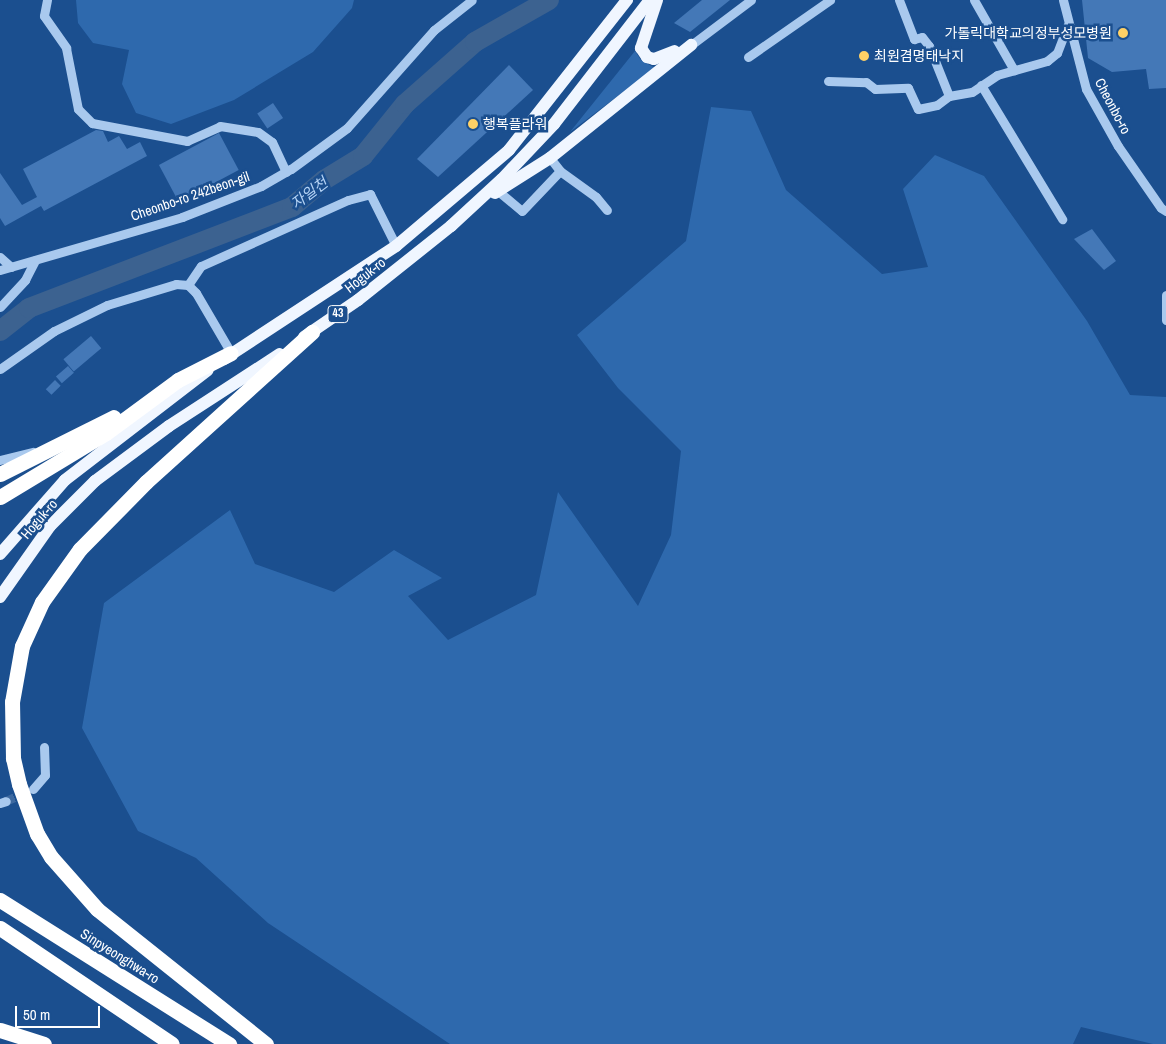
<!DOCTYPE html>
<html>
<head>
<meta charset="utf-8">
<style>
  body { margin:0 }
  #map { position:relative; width:1166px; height:1044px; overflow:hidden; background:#1b4f8f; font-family:"Archivo Narrow","Noto Sans KR",sans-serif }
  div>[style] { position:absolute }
  .green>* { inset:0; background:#2e69ad }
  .river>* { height:20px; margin:-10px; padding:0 10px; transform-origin:10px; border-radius:10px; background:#3c6290 }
  .building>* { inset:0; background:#4478b7; transform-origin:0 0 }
  .minor-tunnel>* { height:9px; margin-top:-4.5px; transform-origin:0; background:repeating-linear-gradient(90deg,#3d69a0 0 9px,transparent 0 13.5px) }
  .minor>* { height:9px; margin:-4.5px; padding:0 4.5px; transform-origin:4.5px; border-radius:4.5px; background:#a9c9ee }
  .major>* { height:12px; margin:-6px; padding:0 6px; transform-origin:6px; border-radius:6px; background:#f0f6ff }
  .highway>* { height:15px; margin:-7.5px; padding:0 7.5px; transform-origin:7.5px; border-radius:7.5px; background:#fff }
  .dots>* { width:14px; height:14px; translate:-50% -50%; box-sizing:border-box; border:2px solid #1b4f8f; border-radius:50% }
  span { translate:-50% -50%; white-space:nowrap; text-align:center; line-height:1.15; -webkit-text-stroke:5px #1b4f8f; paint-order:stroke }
  .shield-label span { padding:1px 4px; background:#1b4f8f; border:1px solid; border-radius:4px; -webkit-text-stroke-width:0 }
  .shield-label { font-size:12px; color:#fff; font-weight:700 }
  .poi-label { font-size:14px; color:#fff }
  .right { translate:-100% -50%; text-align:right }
  .left { translate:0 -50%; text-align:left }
  .street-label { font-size:14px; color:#fff }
  .water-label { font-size:15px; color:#b5d3f5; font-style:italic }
  .scale { position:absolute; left:15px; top:1006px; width:85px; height:22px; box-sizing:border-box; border:2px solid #fff; border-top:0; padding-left:6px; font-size:15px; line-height:18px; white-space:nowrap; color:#fff; -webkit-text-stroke:4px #1b4f8f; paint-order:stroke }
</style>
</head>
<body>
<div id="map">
  <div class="green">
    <i style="clip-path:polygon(76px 0,354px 0,352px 8px,313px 52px,234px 100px,171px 124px,136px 113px,122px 84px,129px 50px,93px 43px,78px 23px)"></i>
    <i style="clip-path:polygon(635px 51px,641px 60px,655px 68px,570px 132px)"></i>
    <i style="clip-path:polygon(711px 107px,751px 111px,786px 190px,882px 274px,928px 267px,903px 189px,935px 155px,984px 176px,1087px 321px,1130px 395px,1166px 397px,1166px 1044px,1153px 1044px,1081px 1027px,1073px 1044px,450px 1044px,268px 923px,196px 858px,138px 831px,82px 728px,104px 603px,230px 510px,255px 564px,334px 592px,394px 550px,442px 578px,408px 596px,448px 640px,536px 595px,558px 492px,638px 606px,671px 535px,681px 451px,618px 388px,577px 335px,686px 241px)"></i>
  </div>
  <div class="river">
    <i style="left:0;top:331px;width:37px;rotate:-38deg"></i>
    <i style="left:29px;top:308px;width:282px;rotate:-21deg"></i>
    <i style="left:292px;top:207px;width:42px;rotate:-40.2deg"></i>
    <i style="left:324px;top:180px;width:46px;rotate:-31.6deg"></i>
    <i style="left:363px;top:156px;width:67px;rotate:-51.1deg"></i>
    <i style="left:405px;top:104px;width:94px;rotate:-41.5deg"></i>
    <i style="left:475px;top:42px;width:85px;rotate:-29.6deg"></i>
  </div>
  <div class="building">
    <i style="clip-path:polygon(702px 0,730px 0,690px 32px,674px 23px)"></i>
    <i style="clip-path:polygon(1082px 0,1166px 0,1166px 88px,1149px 89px,1146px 69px,1112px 72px,1088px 58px)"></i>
    <i style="clip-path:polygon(509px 65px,533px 90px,438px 177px,417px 159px)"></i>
    <i style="left:273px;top:103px;width:18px;height:19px;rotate:56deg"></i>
    <i style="clip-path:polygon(96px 130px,103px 131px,108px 142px,119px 136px,127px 149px,140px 142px,147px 156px,44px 211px,41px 206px,5px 226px,0 218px,0 173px,22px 205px,37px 197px,23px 169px)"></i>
    <i style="left:219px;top:133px;width:42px;height:68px;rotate:62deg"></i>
    <i style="clip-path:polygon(1092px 229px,1116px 261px,1104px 270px,1074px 239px)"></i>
    <i style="left:91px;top:336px;width:16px;height:36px;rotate:50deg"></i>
    <i style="left:68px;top:366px;width:9px;height:16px;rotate:49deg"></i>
    <i style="left:55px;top:380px;width:8px;height:13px;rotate:45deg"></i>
  </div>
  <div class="minor-tunnel">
    <i style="left:6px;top:801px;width:22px;rotate:-24deg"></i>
  </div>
  <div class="minor">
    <i style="left:47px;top:0;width:16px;rotate:101deg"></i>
    <i style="left:44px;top:16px;width:39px;rotate:55deg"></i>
    <i style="left:66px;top:48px;width:62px;rotate:78.9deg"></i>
    <i style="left:78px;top:109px;width:20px;rotate:45deg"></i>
    <i style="left:92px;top:123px;width:97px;rotate:10.7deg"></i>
    <i style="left:187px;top:141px;width:36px;rotate:-24deg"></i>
    <i style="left:220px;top:126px;width:38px;rotate:9deg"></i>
    <i style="left:258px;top:132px;width:17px;rotate:36deg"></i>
    <i style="left:272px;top:142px;width:33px;rotate:65deg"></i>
    <i style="left:899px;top:0;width:42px;rotate:69deg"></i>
    <i style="left:914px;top:39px;width:8px;rotate:-14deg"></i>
    <i style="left:922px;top:37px;width:11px;rotate:52deg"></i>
    <i style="left:929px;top:46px;width:54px;rotate:68.2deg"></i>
    <i style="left:949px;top:96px;width:23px;rotate:-10deg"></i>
    <i style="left:972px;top:92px;width:30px;rotate:-34deg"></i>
    <i style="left:997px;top:75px;width:52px;rotate:-15.6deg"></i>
    <i style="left:1047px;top:61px;width:13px;rotate:-39deg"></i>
    <i style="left:1057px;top:53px;width:30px;rotate:-69deg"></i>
    <i style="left:974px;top:0;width:81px;rotate:60.3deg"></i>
    <i style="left:1063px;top:0;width:92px;rotate:75.5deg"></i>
    <i style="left:1086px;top:89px;width:65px;rotate:60.7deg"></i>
    <i style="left:1118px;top:146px;width:75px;rotate:55.3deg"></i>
    <i style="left:1161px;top:208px;width:6px;rotate:31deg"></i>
    <i style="left:691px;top:45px;width:75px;rotate:-36.9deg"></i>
    <i style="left:748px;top:57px;width:100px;rotate:-34.8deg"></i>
    <i style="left:828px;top:81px;width:38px;rotate:2deg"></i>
    <i style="left:866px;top:82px;width:11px;rotate:38deg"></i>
    <i style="left:875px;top:89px;width:33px;rotate:-2deg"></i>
    <i style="left:908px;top:88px;width:23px;rotate:65deg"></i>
    <i style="left:918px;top:109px;width:19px;rotate:-12deg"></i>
    <i style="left:937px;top:105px;width:15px;rotate:-37deg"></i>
    <i style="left:981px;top:85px;width:157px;rotate:58.8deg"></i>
    <i style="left:550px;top:158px;width:16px;rotate:52deg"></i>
    <i style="left:560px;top:171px;width:44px;rotate:35.8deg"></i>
    <i style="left:596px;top:197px;width:17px;rotate:50deg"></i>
    <i style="left:498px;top:191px;width:31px;rotate:40deg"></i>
    <i style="left:522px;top:211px;width:55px;rotate:-46.5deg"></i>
    <i style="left:0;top:257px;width:15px;rotate:42deg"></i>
    <i style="left:0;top:270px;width:190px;rotate:-16.2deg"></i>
    <i style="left:182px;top:217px;width:85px;rotate:-21.4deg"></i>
    <i style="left:261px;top:186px;width:34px;rotate:-30deg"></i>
    <i style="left:291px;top:169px;width:69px;rotate:-36.2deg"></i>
    <i style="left:347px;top:128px;width:131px;rotate:-48.4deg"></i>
    <i style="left:434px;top:30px;width:48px;rotate:-38.3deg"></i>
    <i style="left:188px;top:285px;width:23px;rotate:-56deg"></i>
    <i style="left:201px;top:266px;width:161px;rotate:-24.2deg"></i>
    <i style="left:348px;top:200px;width:23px;rotate:-15deg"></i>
    <i style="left:370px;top:194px;width:58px;rotate:63.4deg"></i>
    <i style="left:1166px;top:295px;width:25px;rotate:90deg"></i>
    <i style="left:0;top:307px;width:37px;rotate:-47deg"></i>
    <i style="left:25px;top:280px;width:22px;rotate:-63deg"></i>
    <i style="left:0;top:369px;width:66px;rotate:-35.1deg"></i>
    <i style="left:54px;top:331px;width:59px;rotate:-26.1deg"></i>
    <i style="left:107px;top:305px;width:72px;rotate:-16.9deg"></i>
    <i style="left:176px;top:284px;width:12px;rotate:5deg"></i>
    <i style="left:188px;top:285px;width:11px;rotate:45deg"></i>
    <i style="left:196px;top:293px;width:69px;rotate:59.7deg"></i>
    <i style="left:0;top:460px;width:34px;rotate:-14deg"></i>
    <i style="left:33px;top:789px;width:18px;rotate:-49deg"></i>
    <i style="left:45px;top:775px;width:28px;rotate:-92deg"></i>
    <i style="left:0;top:803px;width:6px;rotate:-18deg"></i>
  </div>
  <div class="major">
    <i style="left:657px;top:0;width:51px;rotate:108.4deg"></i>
    <i style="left:641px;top:48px;width:11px;rotate:56deg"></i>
    <i style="left:647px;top:57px;width:7px;rotate:16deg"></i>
    <i style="left:654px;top:59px;width:22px;rotate:-21deg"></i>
    <i style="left:495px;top:193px;width:65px;rotate:-32.5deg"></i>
    <i style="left:550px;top:158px;width:181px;rotate:-38.7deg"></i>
    <i style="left:304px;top:337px;width:65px;rotate:-34.4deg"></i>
    <i style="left:358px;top:300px;width:119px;rotate:-38.5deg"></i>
    <i style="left:451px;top:226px;width:69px;rotate:-42.7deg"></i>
    <i style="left:502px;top:179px;width:76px;rotate:-46.6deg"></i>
    <i style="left:554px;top:124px;width:157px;rotate:-52.3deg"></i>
    <i style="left:224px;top:359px;width:206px;rotate:-33.3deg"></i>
    <i style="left:396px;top:246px;width:148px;rotate:-40.3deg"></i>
    <i style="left:509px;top:150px;width:191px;rotate:-51.8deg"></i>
    <i style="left:0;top:554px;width:98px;rotate:-48.7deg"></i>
    <i style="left:65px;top:480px;width:180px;rotate:-37.6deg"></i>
    <i style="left:0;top:597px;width:87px;rotate:-54.8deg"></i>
    <i style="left:50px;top:526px;width:64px;rotate:-45deg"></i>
    <i style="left:95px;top:481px;width:92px;rotate:-36.6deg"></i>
    <i style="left:169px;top:426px;width:132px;rotate:-33deg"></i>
  </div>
  <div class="highway">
    <i style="left:0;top:474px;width:127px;rotate:-26.6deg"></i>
    <i style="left:0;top:497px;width:124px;rotate:-31.1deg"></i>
    <i style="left:106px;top:433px;width:89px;rotate:-36.4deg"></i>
    <i style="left:178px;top:380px;width:59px;rotate:-27deg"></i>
    <i style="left:0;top:900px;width:271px;rotate:32.2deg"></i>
    <i style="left:0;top:928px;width:207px;rotate:34deg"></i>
    <i style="left:0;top:1030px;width:46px;rotate:17.7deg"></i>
    <i style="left:266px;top:1044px;width:216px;rotate:-141.4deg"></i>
    <i style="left:97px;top:909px;width:69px;rotate:-131.5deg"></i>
    <i style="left:51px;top:857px;width:27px;rotate:-121deg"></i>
    <i style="left:37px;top:834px;width:53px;rotate:-109.8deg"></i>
    <i style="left:19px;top:784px;width:27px;rotate:-103deg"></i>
    <i style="left:13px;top:758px;width:56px;rotate:-91deg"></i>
    <i style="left:12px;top:702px;width:57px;rotate:-79.9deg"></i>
    <i style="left:22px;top:646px;width:48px;rotate:-65.6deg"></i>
    <i style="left:42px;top:602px;width:65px;rotate:-54.4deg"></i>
    <i style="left:80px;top:549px;width:94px;rotate:-45.4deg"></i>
    <i style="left:146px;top:482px;width:224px;rotate:-42.1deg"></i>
  </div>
  <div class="dots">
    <i style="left:1123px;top:33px;background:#ffd166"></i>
    <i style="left:864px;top:56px;background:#ffd166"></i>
    <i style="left:473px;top:124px;background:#ffd166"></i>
  </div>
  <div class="shield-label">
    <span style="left:338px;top:314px">43</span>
  </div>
  <div class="poi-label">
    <span class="right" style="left:1112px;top:33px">가톨릭대학교의정부성모병원</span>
    <span class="left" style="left:874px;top:56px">최원겸명태낙지</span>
    <span class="left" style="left:483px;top:124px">행복플라워</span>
  </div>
  <div class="street-label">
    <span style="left:1113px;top:106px;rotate:62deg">Cheonbo-ro</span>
    <span style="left:190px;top:196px;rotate:-19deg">Cheonbo-ro 242beon-gil</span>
    <span style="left:365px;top:275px;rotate:-38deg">Hoguk-ro</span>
    <span style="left:39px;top:519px;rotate:-49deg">Hoguk-ro</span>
    <span style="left:120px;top:956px;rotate:32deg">Sinpyeonghwa-ro</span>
  </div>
  <div class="water-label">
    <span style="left:309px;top:193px;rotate:-37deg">자일천</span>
  </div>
  <div class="scale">50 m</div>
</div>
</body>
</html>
